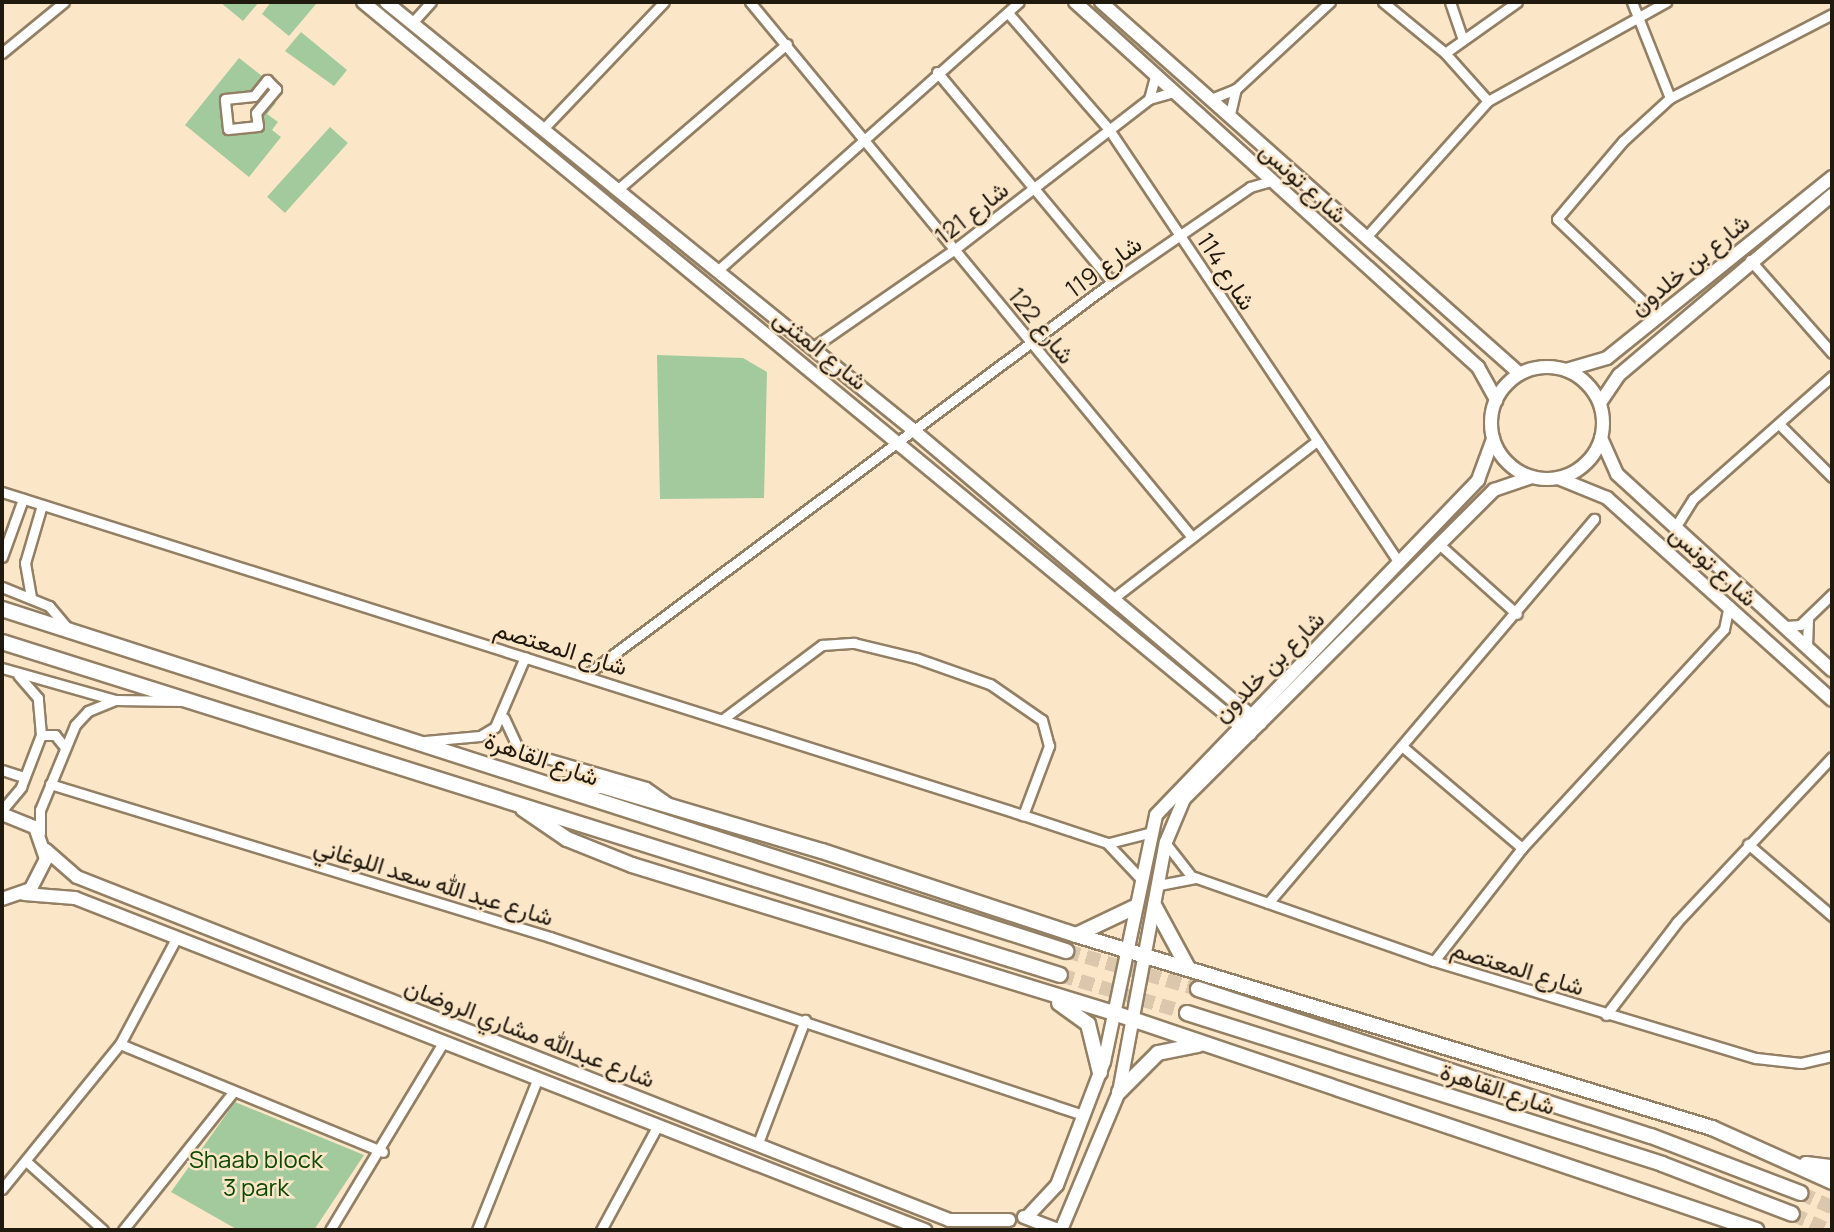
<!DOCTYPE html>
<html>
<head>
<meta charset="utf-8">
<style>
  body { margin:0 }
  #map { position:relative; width:1834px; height:1232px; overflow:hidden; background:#fbe6c8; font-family:Manrope,Vazirmatn,sans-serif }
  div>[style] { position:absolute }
  .green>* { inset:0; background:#a2ca9d; transform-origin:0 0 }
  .primary-tunnel>* { height:14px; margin-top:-7px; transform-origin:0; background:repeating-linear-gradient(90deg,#dac7ac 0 14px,transparent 0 21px) }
  .roads { filter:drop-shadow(2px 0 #937f64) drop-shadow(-2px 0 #937f64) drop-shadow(0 2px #937f64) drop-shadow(0 -2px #937f64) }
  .street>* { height:9px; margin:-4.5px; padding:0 4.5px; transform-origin:4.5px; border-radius:4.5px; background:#fff }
  .secondary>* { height:12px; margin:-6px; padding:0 6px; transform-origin:6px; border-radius:6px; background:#fff }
  .secondary>.ring { margin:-6px; padding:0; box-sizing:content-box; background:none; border:12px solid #fff; border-radius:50% }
  .primary>* { height:14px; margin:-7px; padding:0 7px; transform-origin:7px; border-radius:7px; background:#fff }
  span { translate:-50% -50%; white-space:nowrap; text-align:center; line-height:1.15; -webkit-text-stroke:5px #fbe6c8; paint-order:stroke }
  .street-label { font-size:24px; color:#20190e }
  .park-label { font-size:24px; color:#0b4a04 }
  .frame { position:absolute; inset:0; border:4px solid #20190e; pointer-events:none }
</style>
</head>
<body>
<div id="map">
  <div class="green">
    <i style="clip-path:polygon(220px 2px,259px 2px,243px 21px)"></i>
    <i style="clip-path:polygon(271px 2px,314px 2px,316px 4px,289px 36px,262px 14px)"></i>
    <i style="clip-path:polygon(301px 32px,347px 70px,334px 86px,285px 51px)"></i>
    <i style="clip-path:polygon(239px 58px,267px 80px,254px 96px,225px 99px,228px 129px,257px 126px,256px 113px,269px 98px,276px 103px,267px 114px,278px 122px,272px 130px,281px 137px,249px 177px,185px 125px)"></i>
    <i style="left:330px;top:127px;width:24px;height:94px;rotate:42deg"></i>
    <i style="clip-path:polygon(657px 355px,743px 358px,767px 372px,764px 498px,660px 499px)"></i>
    <i style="clip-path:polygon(235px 1102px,364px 1155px,314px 1230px,238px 1230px,171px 1192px)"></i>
  </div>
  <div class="primary-tunnel">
    <i style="left:1066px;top:951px;width:137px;rotate:16.1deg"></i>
    <i style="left:1060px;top:975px;width:133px;rotate:16.7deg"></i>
    <i style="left:1800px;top:1193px;width:35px;rotate:24deg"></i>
    <i style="left:1792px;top:1214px;width:39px;rotate:24deg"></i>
  </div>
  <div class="roads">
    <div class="street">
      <i style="left:750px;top:2px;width:694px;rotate:50.44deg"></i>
      <i style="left:1383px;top:2px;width:80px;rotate:39.4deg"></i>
      <i style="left:1445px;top:53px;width:64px;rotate:48.1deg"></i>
      <i style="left:1450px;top:2px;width:40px;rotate:71.1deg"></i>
      <i style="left:1632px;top:2px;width:103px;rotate:68.4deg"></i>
      <i style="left:1008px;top:13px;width:152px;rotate:49deg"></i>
      <i style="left:1108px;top:128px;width:521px;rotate:56.19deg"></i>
      <i style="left:412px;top:23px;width:28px;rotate:-48deg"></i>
      <i style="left:2px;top:53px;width:80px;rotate:-39.4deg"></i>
      <i style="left:1445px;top:53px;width:88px;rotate:-35.3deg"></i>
      <i style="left:937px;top:72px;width:273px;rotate:50.2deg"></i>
      <i style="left:267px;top:80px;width:13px;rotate:45deg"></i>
      <i style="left:276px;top:89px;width:31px;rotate:130deg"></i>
      <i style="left:256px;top:113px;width:13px;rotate:81deg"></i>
      <i style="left:258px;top:126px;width:30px;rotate:174deg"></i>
      <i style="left:228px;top:129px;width:30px;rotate:-96deg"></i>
      <i style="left:225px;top:99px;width:29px;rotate:-6deg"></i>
      <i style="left:254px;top:96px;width:21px;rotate:-51deg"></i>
      <i style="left:1149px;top:99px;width:24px;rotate:-75deg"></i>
      <i style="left:1211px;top:99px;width:27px;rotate:-22deg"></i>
      <i style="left:1236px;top:89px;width:128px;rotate:-42.8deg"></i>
      <i style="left:1230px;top:114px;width:26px;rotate:-77deg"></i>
      <i style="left:543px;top:129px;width:175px;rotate:-46.4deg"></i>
      <i style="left:617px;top:190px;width:224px;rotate:-40.7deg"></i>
      <i style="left:1368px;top:235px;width:180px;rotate:-48.2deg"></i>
      <i style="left:1488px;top:101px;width:204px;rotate:-29.1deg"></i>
      <i style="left:1750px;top:260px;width:124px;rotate:48.6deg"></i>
      <i style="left:717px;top:271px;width:404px;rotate:-41.7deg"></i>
      <i style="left:1656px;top:314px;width:137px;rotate:-136.2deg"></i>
      <i style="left:1557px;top:219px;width:102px;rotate:-49.8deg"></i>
      <i style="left:1623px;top:141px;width:64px;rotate:-42.5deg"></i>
      <i style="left:1670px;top:98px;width:182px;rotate:-27.4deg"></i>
      <i style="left:812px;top:348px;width:174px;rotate:-34.7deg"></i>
      <i style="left:955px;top:249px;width:245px;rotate:-37.7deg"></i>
      <i style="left:1149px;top:99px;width:25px;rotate:-16deg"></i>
      <i style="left:1779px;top:424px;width:75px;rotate:45deg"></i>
      <i style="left:2px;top:492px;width:1071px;rotate:17.56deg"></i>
      <i style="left:1023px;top:815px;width:89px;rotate:18.4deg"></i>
      <i style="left:1107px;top:843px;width:48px;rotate:46.7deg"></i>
      <i style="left:1676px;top:526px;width:32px;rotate:-58deg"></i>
      <i style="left:1693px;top:499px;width:186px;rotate:-41.5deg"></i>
      <i style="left:1440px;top:545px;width:103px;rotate:41.9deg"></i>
      <i style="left:2px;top:557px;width:62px;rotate:-70.1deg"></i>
      <i style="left:2px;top:587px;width:51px;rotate:22deg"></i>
      <i style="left:49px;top:606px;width:30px;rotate:50deg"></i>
      <i style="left:31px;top:597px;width:35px;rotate:-100deg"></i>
      <i style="left:25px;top:563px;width:60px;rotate:-73.7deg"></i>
      <i style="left:1115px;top:597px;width:255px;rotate:-37.7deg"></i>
      <i style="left:1786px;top:626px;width:14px;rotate:-4deg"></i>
      <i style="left:1800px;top:625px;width:45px;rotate:-44.1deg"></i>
      <i style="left:1807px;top:647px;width:29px;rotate:-88deg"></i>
      <i style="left:2px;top:668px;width:117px;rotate:15.8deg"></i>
      <i style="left:115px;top:700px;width:66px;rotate:0.9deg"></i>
      <i style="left:586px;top:675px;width:657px;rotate:-36.77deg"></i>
      <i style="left:1112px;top:282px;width:168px;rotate:-34.5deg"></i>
      <i style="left:1250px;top:187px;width:22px;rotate:-16deg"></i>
      <i style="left:504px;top:718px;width:35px;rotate:65deg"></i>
      <i style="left:519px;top:750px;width:132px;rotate:16.2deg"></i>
      <i style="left:646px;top:787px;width:32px;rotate:35deg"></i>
      <i style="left:723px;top:719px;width:124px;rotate:-36.8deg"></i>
      <i style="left:822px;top:645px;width:32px;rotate:-4deg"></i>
      <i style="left:854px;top:643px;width:64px;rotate:13.6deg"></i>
      <i style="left:916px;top:658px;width:78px;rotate:19.4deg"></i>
      <i style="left:990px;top:684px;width:63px;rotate:34.7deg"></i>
      <i style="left:1042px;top:720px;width:27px;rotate:75deg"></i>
      <i style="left:1049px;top:746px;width:74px;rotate:110.6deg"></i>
      <i style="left:41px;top:735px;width:14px"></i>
      <i style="left:55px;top:735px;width:14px;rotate:51deg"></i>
      <i style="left:425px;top:741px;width:55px;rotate:-5.2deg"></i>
      <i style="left:480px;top:736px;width:17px;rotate:-31deg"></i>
      <i style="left:495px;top:727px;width:76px;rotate:-66.8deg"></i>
      <i style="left:1403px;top:747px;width:156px;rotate:40.3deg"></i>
      <i style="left:2px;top:770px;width:23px;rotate:18deg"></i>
      <i style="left:50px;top:784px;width:523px;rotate:17.01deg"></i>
      <i style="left:550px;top:937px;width:562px;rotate:18.47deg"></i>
      <i style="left:2px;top:810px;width:30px;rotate:-50deg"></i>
      <i style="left:21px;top:787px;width:56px;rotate:-69deg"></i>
      <i style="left:41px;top:735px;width:37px;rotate:-95deg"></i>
      <i style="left:38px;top:698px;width:30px;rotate:-131deg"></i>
      <i style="left:40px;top:833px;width:23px;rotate:-90deg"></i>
      <i style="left:40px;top:810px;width:92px;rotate:-67.6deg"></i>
      <i style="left:75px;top:725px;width:19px;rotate:-47deg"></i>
      <i style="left:88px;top:711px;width:27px;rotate:-22deg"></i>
      <i style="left:1109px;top:843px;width:40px;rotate:-14.4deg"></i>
      <i style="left:1748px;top:844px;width:111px;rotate:40.6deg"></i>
      <i style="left:1167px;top:845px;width:39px;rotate:52deg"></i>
      <i style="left:1191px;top:876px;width:257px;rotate:19.3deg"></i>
      <i style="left:1434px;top:961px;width:336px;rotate:16.8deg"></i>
      <i style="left:1756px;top:1058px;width:45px;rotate:6.3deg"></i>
      <i style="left:1801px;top:1063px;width:32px;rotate:-13deg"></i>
      <i style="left:1159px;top:885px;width:38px;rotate:-11deg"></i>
      <i style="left:1268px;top:903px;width:504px;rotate:-49.67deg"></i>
      <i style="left:1434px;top:961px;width:143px;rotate:-52.1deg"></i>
      <i style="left:1522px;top:848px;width:298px;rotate:-47.3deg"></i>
      <i style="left:1724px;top:629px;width:24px;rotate:-78deg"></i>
      <i style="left:1606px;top:1015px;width:117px;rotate:-52.6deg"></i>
      <i style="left:1677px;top:922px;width:226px;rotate:-46.8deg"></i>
      <i style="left:120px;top:1044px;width:284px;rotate:22.3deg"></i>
      <i style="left:758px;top:1143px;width:132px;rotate:-69.1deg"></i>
      <i style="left:27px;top:1162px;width:102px;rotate:41.8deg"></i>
      <i style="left:2px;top:1189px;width:187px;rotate:-50.9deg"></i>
      <i style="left:120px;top:1044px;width:121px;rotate:-62deg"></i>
      <i style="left:123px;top:1230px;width:176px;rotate:-51.4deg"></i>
      <i style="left:330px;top:1230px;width:218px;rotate:-58.9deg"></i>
      <i style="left:477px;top:1230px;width:162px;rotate:-68.2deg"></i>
      <i style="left:601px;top:1230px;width:117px;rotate:-61.5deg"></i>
    </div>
    <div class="secondary">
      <i style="left:363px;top:2px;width:1150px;rotate:39.53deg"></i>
      <i style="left:386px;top:2px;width:677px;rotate:39.07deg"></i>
      <i style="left:912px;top:429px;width:456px;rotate:40.2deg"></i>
      <i style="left:1075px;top:2px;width:544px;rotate:42.17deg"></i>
      <i style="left:1478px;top:367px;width:38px;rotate:61deg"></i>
      <i style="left:1101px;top:2px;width:560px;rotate:41.6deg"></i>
      <i class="ring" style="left:1491px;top:367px;width:100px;height:100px"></i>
      <i style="left:1566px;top:370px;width:43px;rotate:-16.3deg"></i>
      <i style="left:1607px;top:358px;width:289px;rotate:-38.8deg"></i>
      <i style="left:1600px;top:403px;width:34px;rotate:-56deg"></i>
      <i style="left:1619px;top:375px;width:279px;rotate:-40.2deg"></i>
      <i style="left:1601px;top:438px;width:39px;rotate:66deg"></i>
      <i style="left:1617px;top:474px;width:291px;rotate:42.4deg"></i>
      <i style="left:1558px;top:478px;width:53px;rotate:22.2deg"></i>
      <i style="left:1607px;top:498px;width:302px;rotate:41.9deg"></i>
      <i style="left:2px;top:814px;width:35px;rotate:22deg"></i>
      <i style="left:35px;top:827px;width:34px;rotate:71deg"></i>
      <i style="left:46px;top:859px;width:34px;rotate:117deg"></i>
      <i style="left:31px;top:889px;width:31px;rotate:161deg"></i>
      <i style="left:46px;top:850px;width:41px;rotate:41.1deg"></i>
      <i style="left:77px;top:877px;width:937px;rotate:21.47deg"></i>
      <i style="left:949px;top:1220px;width:60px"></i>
      <i style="left:24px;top:894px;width:51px;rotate:4.5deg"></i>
      <i style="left:75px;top:898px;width:913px;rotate:21.34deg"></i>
      <i style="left:1024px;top:1217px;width:36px;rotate:21deg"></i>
      <i style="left:1027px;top:1217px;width:44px;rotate:-46.8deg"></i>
      <i style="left:1057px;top:1185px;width:132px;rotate:-69.1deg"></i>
      <i style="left:1104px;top:1062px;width:252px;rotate:-78.1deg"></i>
      <i style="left:1156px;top:815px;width:465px;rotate:-46.1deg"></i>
      <i style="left:1478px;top:480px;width:44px;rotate:-69.9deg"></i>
      <i style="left:1061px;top:1230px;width:150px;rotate:-67.2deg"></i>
      <i style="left:1119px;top:1092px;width:254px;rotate:-79.4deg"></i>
      <i style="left:1166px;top:842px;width:47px;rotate:-67.3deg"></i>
      <i style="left:1184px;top:799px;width:438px;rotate:-44.9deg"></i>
      <i style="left:1494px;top:490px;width:40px;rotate:-18.9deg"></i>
    </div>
    <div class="primary">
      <i style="left:2px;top:609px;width:1118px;rotate:17.82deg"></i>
      <i style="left:2px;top:642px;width:1109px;rotate:17.47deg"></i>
      <i style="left:551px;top:785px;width:51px;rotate:1.1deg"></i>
      <i style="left:602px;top:786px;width:229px;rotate:16.5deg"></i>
      <i style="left:822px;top:851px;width:268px;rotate:18.3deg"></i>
      <i style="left:1076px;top:935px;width:665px;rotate:16.88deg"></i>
      <i style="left:1712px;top:1128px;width:132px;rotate:24.2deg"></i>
      <i style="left:523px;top:809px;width:53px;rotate:34.3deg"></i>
      <i style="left:567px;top:839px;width:70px;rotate:21.8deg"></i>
      <i style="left:632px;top:865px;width:507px;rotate:17.08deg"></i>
      <i style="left:1117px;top:1014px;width:675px;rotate:18.68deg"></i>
      <i style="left:1155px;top:907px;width:69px;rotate:61.6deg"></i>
      <i style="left:1076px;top:935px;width:65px;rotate:-25.4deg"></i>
      <i style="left:1198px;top:989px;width:476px;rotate:18deg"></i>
      <i style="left:1651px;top:1136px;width:160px;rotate:20.9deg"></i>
      <i style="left:1059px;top:1003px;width:36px;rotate:36deg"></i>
      <i style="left:1088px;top:1024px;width:50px;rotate:76.2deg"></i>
      <i style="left:1187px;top:1013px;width:498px;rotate:17.6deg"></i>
      <i style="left:1662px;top:1164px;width:139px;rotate:21deg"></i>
      <i style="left:1119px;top:1092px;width:55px;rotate:-45deg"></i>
      <i style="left:1158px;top:1053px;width:41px;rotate:-11.3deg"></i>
      <i style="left:1806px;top:1164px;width:26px;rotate:7deg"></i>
    </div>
  </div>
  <div class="street-label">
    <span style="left:1304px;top:182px;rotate:42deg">شارع تونس</span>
    <span style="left:971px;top:212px;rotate:-38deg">شارع 121</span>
    <span style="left:1689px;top:264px;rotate:-39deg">شارع بن خلدون</span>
    <span style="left:1103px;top:266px;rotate:-36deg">شارع 119</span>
    <span style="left:1227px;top:271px;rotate:57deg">شارع 114</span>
    <span style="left:1042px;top:325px;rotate:51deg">شارع 122</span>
    <span style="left:821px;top:349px;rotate:39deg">شارع المثنى</span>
    <span style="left:1714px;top:565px;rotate:42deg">شارع تونس</span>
    <span style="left:561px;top:647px;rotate:17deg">شارع المعتصم</span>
    <span style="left:1268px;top:666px;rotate:-45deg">شارع بن خلدون</span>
    <span style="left:542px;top:758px;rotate:19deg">شارع القاهرة</span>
    <span style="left:434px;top:881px;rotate:17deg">شارع عبد الله سعد اللوغاني</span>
    <span style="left:1518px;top:967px;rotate:17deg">شارع المعتصم</span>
    <span style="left:530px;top:1032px;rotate:21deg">شارع عبدالله مشاري الروضان</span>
    <span style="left:1498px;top:1088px;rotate:18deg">شارع القاهرة</span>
  </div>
  <div class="park-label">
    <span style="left:256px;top:1173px">Shaab block<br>3 park</span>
  </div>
  <div class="frame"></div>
</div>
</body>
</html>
